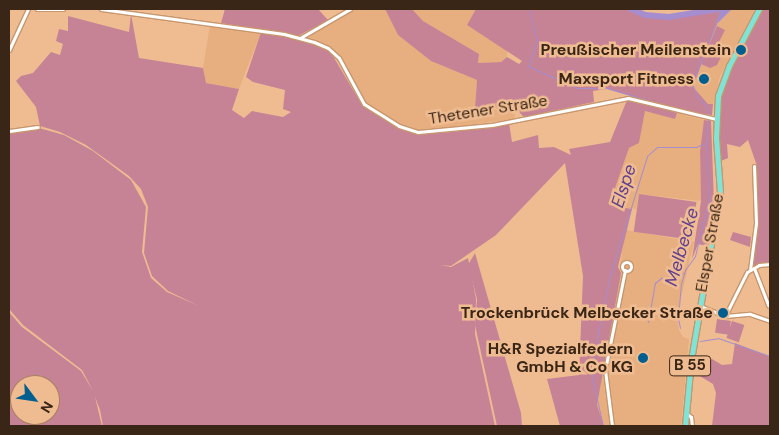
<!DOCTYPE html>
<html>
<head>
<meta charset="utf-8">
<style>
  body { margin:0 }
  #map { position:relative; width:779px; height:435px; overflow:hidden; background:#efbc92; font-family:"DM Sans",sans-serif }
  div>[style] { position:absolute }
  .built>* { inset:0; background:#e7ae7f }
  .green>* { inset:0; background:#c68396; transform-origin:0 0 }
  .water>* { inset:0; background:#a58dce }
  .stream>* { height:1px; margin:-0.5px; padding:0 0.5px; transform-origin:0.5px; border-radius:0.5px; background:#a58dce }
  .river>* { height:6px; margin:-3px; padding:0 3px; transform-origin:3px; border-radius:3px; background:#a58dce }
  .roads { filter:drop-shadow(1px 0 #c7966d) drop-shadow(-1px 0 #c7966d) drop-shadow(0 1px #c7966d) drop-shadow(0 -1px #c7966d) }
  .minor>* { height:3px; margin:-1.5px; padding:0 1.5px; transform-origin:1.5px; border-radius:1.5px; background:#fff }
  .minor>.ring { margin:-1.5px; padding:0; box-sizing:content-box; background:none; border:3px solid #fff; border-radius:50% }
  .primary>* { height:4.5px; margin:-2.25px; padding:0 2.25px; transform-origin:2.25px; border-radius:2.25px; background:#7fe4d6 }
  .dots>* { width:14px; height:14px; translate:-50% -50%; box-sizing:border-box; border:2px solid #efbc92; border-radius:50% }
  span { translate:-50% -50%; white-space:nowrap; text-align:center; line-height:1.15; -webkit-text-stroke:5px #efbc92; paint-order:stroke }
  .shield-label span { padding:1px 4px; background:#efbc92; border:1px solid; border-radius:4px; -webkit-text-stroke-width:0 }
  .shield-label { font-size:15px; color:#3a2616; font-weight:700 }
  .poi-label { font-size:16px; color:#3a2616; font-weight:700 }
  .right { translate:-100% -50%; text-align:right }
  .street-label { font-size:16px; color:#3a2616 }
  .water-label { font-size:18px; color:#61408f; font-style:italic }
  .frame { position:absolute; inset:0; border:10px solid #3a2616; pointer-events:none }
  .north { position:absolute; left:10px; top:375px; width:50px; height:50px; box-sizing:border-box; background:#efbc92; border:1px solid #a78060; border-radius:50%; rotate:121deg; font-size:14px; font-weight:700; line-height:20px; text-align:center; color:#3a2616 }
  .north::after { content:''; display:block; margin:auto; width:18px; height:22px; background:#005f8f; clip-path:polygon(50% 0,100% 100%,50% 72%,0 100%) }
</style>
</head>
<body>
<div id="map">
  <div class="built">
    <i style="clip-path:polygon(353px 9px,385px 9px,398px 35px,431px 61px,477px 80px,475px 108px,516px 109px,514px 119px,423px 131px,399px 125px,366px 104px,336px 52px,305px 37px)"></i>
    <i style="clip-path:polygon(412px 9px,476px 9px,468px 25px,507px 50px,507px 57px,501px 62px,478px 63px,479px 54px,423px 21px)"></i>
    <i style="clip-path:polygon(732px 9px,755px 9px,720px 76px,713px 104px,708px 104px,693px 88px,697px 70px,716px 25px)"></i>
    <i style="clip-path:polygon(210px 25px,261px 32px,239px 89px,206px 83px,203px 68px)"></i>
    <i style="clip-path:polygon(645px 110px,675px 119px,677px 113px,704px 120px,700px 151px,701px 201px,639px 194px,636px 209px,608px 205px,629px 148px,639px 143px)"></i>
    <i style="clip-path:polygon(626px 230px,694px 242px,677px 315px,679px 330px,683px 337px,689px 339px,681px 426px,604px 426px,597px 405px)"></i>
  </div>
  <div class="green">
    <i style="clip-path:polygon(225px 9px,318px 9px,328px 20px,298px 36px,221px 23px)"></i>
    <i style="clip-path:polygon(385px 9px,412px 9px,423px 21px,479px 54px,478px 63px,501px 62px,507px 57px,519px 64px,522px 61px,467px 25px,476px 9px,632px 9px,642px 15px,660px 16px,721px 11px,693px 87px,708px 104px,713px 104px,712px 115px,681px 111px,607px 89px,593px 91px,594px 102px,524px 117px,516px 109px,475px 108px,477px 80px,431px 61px,398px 35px)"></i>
    <i style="clip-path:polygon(762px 9px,770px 9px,770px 263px,752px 266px,757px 223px,757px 166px,748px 140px,740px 147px,727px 144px,728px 158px,721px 161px,719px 124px,723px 85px)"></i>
    <i style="clip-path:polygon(evenodd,131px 14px,139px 58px,203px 68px,206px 83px,239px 89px,232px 110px,244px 118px,252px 111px,283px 117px,291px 112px,283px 109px,285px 90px,253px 82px,246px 77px,261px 32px,307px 41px,330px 51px,362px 105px,412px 133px,444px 133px,509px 123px,512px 142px,538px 135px,539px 148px,554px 147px,571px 155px,569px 149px,610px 142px,627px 100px,638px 101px,677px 113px,675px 119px,645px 111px,639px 143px,629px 148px,609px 205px,632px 209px,618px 267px,621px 273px,597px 405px,604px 426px,560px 426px,547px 379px,579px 375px,583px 276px,565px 163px,496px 235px,451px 266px,440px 265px,451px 267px,468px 258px,476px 299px,475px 334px,495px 426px,103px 426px,100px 410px,95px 397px,102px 426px,9px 426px,9px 312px,22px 327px,81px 371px,93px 391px,82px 370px,23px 325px,9px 309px,9px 132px,39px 128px,64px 135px,93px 151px,131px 180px,146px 207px,142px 252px,151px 278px,167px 292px,199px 306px,168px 291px,152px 276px,144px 253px,148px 207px,141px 189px,129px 176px,86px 145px,60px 132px,40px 126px,36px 107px,16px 81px,21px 76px,33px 73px,51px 52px,60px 55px,63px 44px,56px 41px,59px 29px,68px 31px,68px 16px,129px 32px,131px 14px,20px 385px,50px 385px,50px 415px,20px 415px,20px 385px)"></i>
    <i style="clip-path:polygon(717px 26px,725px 30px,717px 46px,724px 51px,717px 65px,710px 68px,701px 64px)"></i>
    <i style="clip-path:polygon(704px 120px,711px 121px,714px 202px,707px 246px,698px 244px,692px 259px,701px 201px,700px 151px)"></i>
    <i style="left:639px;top:194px;width:58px;height:38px;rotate:8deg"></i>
    <i style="clip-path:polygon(733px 232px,751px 237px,750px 247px,730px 240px)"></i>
    <i style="clip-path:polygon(475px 253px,521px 413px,522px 426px,497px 426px,475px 325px,477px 299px,468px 265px)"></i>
    <i style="left:717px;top:319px;width:14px;height:14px;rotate:8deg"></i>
    <i style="left:732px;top:321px;width:13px;height:18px;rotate:18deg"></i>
    <i style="clip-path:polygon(735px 343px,770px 357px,770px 426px,712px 426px,716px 393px,713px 384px,698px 375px,695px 367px,701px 361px,712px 359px,722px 365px,732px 364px)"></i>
  </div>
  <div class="water">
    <i style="clip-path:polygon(707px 9px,732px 9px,716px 25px,720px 11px,699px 13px)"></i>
  </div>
  <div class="stream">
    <i style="left:529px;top:9px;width:32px;rotate:76deg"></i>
    <i style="left:537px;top:40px;width:28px;rotate:109deg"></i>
    <i style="left:528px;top:66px;width:54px;rotate:24.2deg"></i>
    <i style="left:577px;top:88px;width:30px"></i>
    <i style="left:607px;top:88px;width:70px;rotate:16.6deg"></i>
    <i style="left:708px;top:115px;width:8px;rotate:-97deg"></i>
    <i style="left:707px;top:107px;width:16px;rotate:-133deg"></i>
    <i style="left:696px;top:95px;width:13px;rotate:-108deg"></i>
    <i style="left:692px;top:83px;width:64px;rotate:-67.9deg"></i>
    <i style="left:648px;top:322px;width:40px;rotate:-80deg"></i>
    <i style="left:655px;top:283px;width:8px;rotate:-40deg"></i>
    <i style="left:661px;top:278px;width:24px;rotate:-12deg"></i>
    <i style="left:680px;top:328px;width:10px;rotate:-101deg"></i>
    <i style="left:678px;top:318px;width:34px;rotate:-85deg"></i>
    <i style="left:681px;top:284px;width:15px;rotate:-74deg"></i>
    <i style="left:685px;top:270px;width:17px;rotate:-54deg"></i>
    <i style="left:695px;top:256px;width:59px;rotate:-76.2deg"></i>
    <i style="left:709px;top:199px;width:55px;rotate:-93.1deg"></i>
    <i style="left:700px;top:341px;width:18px;rotate:-9deg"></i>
    <i style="left:718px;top:338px;width:55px;rotate:19.1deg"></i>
    <i style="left:603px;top:426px;width:45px;rotate:-102.8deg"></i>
    <i style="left:593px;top:382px;width:18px;rotate:-93deg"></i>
    <i style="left:592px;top:364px;width:91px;rotate:-78.6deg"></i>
    <i style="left:610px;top:275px;width:125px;rotate:-72.7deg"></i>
    <i style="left:647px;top:156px;width:13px;rotate:-42deg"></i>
    <i style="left:657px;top:147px;width:39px"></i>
    <i style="left:696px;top:147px;width:11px;rotate:-22deg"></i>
    <i style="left:706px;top:143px;width:24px;rotate:-85deg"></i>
  </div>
  <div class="river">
    <i style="left:631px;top:9px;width:15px;rotate:23deg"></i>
    <i style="left:645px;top:15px;width:24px;rotate:5deg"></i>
    <i style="left:669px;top:17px;width:50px;rotate:-9.3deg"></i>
  </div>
  <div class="roads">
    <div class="minor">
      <i style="left:37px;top:9px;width:26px"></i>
      <i style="left:101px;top:9px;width:185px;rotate:7.8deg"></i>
      <i style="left:284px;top:34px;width:31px;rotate:15deg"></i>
      <i style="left:314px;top:42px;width:15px;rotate:23deg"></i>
      <i style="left:328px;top:48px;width:15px;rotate:42deg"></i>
      <i style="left:339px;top:58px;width:52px;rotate:61.5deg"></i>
      <i style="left:364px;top:104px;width:41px;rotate:32.2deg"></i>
      <i style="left:399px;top:126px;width:20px;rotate:18deg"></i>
      <i style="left:418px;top:132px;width:74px;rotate:-5.4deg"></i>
      <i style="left:492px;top:125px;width:139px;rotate:-11.2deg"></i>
      <i style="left:628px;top:98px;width:90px;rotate:13.4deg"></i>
      <i style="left:300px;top:38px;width:58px;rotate:-30.1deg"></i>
      <i style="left:9px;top:50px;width:45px;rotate:-65.1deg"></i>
      <i style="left:9px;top:131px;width:29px;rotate:-8deg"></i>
      <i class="ring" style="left:622.5px;top:262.5px;width:6px;height:6px"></i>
      <i style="left:754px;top:268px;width:40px;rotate:69deg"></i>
      <i style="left:750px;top:270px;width:47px;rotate:-82.7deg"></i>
      <i style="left:756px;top:223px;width:57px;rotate:-92deg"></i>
      <i style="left:700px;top:306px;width:27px;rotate:22deg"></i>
      <i style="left:725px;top:316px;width:25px;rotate:-5deg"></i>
      <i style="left:750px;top:314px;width:21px;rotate:19deg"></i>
      <i style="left:725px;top:316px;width:49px;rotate:-63.4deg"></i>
      <i style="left:747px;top:272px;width:14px;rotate:-30deg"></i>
      <i style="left:759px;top:265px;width:11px;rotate:-5deg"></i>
      <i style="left:687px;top:414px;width:5px;rotate:37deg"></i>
      <i style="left:691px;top:417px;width:9px;rotate:84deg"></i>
      <i style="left:612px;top:426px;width:56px;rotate:-97.1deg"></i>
      <i style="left:605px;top:370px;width:102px;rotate:-78.7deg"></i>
    </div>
    <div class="primary">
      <i style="left:685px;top:426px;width:66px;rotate:-84.8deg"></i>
      <i style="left:691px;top:360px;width:170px;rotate:-80.2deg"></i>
      <i style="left:720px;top:192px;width:54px;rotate:-94.2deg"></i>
      <i style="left:716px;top:138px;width:42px;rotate:-87.3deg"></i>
      <i style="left:718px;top:96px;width:32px;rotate:-70deg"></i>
      <i style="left:729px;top:66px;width:64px;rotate:-62.2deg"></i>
    </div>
  </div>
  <div class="dots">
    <i style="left:741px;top:50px;background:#005f8f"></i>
    <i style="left:704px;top:79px;background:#005f8f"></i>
    <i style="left:723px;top:313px;background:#005f8f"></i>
    <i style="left:643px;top:358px;background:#005f8f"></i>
  </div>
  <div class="shield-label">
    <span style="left:690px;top:366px">B 55</span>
  </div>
  <div class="poi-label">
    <span class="right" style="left:731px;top:50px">Preußischer Meilenstein</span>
    <span class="right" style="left:694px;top:79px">Maxsport Fitness</span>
    <span class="right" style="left:713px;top:313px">Trockenbrück Melbecker Straße</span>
    <span class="right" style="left:633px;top:358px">H&amp;R Spezialfedern<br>GmbH &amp; Co KG</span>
  </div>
  <div class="street-label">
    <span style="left:488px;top:110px;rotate:-9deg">Thetener Straße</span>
    <span style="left:710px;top:243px;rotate:-80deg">Elsper Straße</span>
  </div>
  <div class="water-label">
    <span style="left:624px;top:186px;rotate:-72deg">Elspe</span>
    <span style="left:682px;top:247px;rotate:-74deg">Melbecke</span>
  </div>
  <div class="frame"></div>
  <div class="north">N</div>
</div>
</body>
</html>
